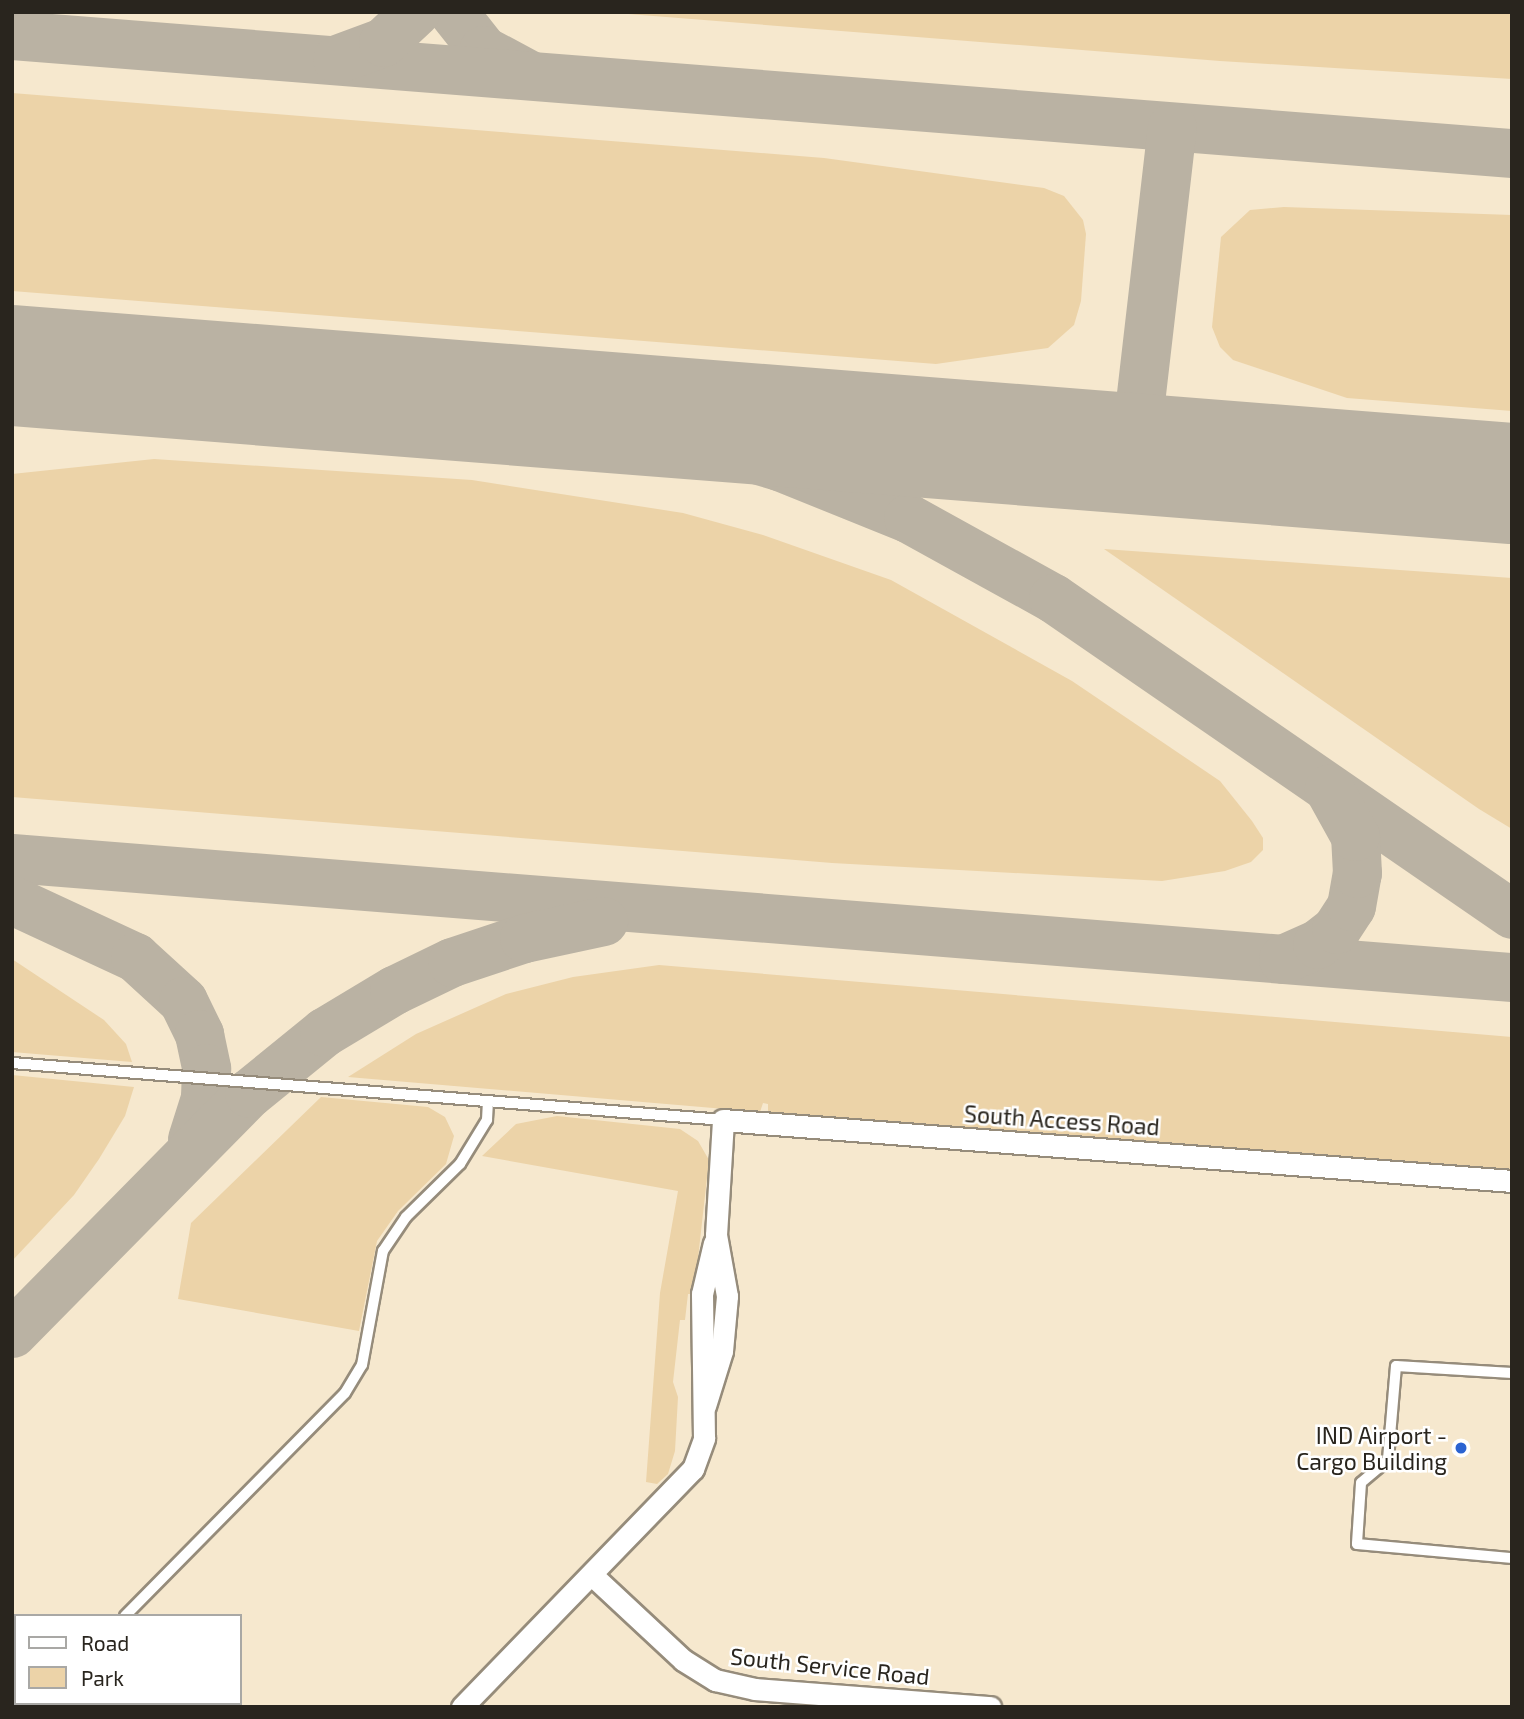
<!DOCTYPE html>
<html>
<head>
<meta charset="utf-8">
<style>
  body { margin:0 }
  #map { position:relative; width:1524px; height:1719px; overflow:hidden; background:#fef3e1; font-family:"Exo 2",sans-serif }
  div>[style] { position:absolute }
  .built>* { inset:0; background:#f6e8ce }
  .green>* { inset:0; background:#ecd3a8 }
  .taxiway>* { height:49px; margin:-24.5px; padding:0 24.5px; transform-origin:24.5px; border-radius:24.5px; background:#bab2a3 }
  .runway>* { height:121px; margin:-60.5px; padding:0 60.5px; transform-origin:60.5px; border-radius:60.5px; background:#bab2a3 }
  .roads { filter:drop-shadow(2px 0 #968c7b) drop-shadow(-2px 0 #968c7b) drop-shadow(0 2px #968c7b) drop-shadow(0 -2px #968c7b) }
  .service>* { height:10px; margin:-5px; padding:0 5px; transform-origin:5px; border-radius:5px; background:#fff }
  .minor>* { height:21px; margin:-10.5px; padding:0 10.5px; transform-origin:10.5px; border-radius:10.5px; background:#fff }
  .dots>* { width:19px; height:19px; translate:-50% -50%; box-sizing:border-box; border:4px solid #fff; border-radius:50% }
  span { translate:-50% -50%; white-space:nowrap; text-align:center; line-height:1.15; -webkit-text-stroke:5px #fff; paint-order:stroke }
  .street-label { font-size:23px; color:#29251e }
  .poi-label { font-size:23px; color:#29251e }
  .right { translate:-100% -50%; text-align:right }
  .frame { position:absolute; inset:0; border:14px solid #29251e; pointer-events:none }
  .legend { position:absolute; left:14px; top:1614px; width:228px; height:91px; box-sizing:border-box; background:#fff; border:2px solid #a9a8a5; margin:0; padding:9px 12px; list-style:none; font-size:21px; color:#29251e }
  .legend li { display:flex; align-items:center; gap:14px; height:35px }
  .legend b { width:35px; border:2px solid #a9a8a5 }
</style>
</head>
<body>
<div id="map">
  <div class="built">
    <i style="clip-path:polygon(evenodd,12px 12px,1512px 12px,1512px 1707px,12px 1707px,12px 12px,16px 1616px,240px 1616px,240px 1703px,16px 1703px,16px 1616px)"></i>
  </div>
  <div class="green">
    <i style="clip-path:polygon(603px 12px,1512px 12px,1512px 79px,1220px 61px)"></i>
    <i style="clip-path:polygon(12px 93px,824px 158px,1044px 188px,1064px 196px,1083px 220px,1086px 234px,1081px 301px,1074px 325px,1048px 348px,936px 364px,12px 291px)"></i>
    <i style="clip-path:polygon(1284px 207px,1512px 215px,1512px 411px,1347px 398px,1233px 360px,1220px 347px,1212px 327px,1221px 237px,1250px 210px)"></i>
    <i style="clip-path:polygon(154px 459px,472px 480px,683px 513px,763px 535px,891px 580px,1072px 681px,1220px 781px,1252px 821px,1263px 838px,1263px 850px,1251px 862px,1225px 871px,1162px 881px,832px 863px,12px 797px,12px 474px)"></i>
    <i style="clip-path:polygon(1104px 549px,1512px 578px,1512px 829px,1479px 809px)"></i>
    <i style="clip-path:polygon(12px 959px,104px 1020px,126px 1044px,132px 1062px,12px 1052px)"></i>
    <i style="clip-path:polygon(659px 965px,1512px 1037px,1512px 1170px,768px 1112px,768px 1104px,763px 1103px,760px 1112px,348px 1077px,416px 1034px,506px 994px,573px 977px)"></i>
    <i style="clip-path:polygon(12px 1075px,134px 1087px,125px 1116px,99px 1159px,74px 1195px,12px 1261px)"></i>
    <i style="clip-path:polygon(321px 1097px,428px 1107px,445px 1117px,454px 1136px,446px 1164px,398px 1211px,377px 1241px,359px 1331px,178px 1299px,191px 1223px)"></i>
    <i style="clip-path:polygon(557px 1116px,680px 1129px,698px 1141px,709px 1160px,694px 1294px,688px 1294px,685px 1320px,680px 1320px,673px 1382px,678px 1397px,675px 1451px,668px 1474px,657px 1484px,646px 1482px,660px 1293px,678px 1191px,482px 1156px,516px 1124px)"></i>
  </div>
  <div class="taxiway">
    <i style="left:453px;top:12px;width:48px;rotate:51.7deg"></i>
    <i style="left:483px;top:50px;width:51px;rotate:28.1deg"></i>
    <i style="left:12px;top:35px;width:1505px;rotate:4.5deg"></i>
    <i style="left:337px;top:59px;width:49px;rotate:-20.3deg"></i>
    <i style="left:383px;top:42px;width:44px;rotate:-43.2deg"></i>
    <i style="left:12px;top:385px;width:121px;rotate:-5.2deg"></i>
    <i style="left:132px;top:374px;width:28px;rotate:6deg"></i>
    <i style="left:329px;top:390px;width:274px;rotate:6.3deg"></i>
    <i style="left:601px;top:420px;width:95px;rotate:12.7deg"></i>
    <i style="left:694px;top:441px;width:89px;rotate:16.4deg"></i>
    <i style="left:779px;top:466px;width:139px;rotate:22deg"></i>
    <i style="left:908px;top:518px;width:166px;rotate:28.9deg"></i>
    <i style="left:1053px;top:598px;width:557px;rotate:34.55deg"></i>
    <i style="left:1134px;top:454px;width:329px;rotate:-83.4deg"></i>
    <i style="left:12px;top:858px;width:1505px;rotate:4.54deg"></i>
    <i style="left:12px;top:900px;width:136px;rotate:24.9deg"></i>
    <i style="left:135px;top:957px;width:65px;rotate:42.5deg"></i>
    <i style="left:183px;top:1001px;width:37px;rotate:64deg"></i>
    <i style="left:199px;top:1034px;width:35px;rotate:78deg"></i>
    <i style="left:206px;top:1068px;width:30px;rotate:92deg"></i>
    <i style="left:205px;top:1098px;width:43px;rotate:107.6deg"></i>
    <i style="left:1283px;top:959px;width:37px;rotate:-24deg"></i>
    <i style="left:1317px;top:944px;width:24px;rotate:-38deg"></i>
    <i style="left:1336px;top:929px;width:27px;rotate:-57deg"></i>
    <i style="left:1351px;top:906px;width:34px;rotate:-80deg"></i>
    <i style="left:1357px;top:873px;width:37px;rotate:-93deg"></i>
    <i style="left:1355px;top:836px;width:54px;rotate:-119deg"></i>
    <i style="left:12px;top:1333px;width:337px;rotate:-45.4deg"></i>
    <i style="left:249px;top:1093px;width:97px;rotate:-39.1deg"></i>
    <i style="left:324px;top:1032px;width:82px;rotate:-31deg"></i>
    <i style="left:394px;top:990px;width:64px;rotate:-25.8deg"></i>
    <i style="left:452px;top:962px;width:76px;rotate:-18.4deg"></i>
    <i style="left:524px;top:938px;width:81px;rotate:-12.1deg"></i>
  </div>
  <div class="runway">
    <i style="left:12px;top:365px;width:1505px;rotate:4.5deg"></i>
  </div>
  <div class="roads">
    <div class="service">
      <i style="left:12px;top:1063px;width:713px;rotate:4.58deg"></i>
      <i style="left:1512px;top:1373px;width:116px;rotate:-176.5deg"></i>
      <i style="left:1396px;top:1366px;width:94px;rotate:94.9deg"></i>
      <i style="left:1388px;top:1460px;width:35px;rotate:140deg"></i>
      <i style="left:1361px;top:1483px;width:61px;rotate:93.8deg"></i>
      <i style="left:1357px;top:1544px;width:156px;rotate:5.2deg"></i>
      <i style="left:125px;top:1616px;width:313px;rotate:-45.4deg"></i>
      <i style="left:345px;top:1393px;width:33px;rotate:-59deg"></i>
      <i style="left:362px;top:1365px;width:116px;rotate:-79.6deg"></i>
      <i style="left:383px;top:1251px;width:41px;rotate:-55.9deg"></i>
      <i style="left:406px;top:1217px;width:76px;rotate:-44.5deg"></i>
      <i style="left:460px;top:1164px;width:52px;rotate:-58.5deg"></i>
      <i style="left:487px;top:1120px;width:18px;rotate:-87deg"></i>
      <i style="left:12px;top:1692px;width:4px;rotate:-27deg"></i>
    </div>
    <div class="minor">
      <i style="left:705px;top:1406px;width:58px;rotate:-72.8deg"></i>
      <i style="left:722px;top:1351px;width:55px;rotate:-84.8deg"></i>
      <i style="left:727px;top:1296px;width:62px;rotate:-100.2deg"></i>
      <i style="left:716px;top:1235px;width:115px;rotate:-86.5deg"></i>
      <i style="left:723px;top:1120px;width:791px;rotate:4.42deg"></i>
      <i style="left:593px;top:1576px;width:123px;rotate:43deg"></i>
      <i style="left:683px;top:1660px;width:38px;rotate:32deg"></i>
      <i style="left:715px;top:1680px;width:41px;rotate:12.7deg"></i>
      <i style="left:755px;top:1689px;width:236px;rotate:4.4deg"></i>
      <i style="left:462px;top:1707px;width:332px;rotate:-45.9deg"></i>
      <i style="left:693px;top:1469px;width:33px;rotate:-70deg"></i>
      <i style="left:704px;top:1438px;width:144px;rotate:-90.8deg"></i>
      <i style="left:702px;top:1294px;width:52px;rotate:-76.8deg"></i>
    </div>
  </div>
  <div class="dots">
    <i style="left:1461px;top:1448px;background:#2b63d1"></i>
  </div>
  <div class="street-label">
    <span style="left:1062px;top:1120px;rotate:4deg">South Access Road</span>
    <span style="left:830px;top:1666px;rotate:6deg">South Service Road</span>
  </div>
  <div class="poi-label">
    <span class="right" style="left:1447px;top:1448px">IND Airport -<br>Cargo Building</span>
  </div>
  <div class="frame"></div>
  <ul class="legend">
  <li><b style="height:9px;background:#fff"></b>Road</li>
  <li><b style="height:19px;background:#ecd3a8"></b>Park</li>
  </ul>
</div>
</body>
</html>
